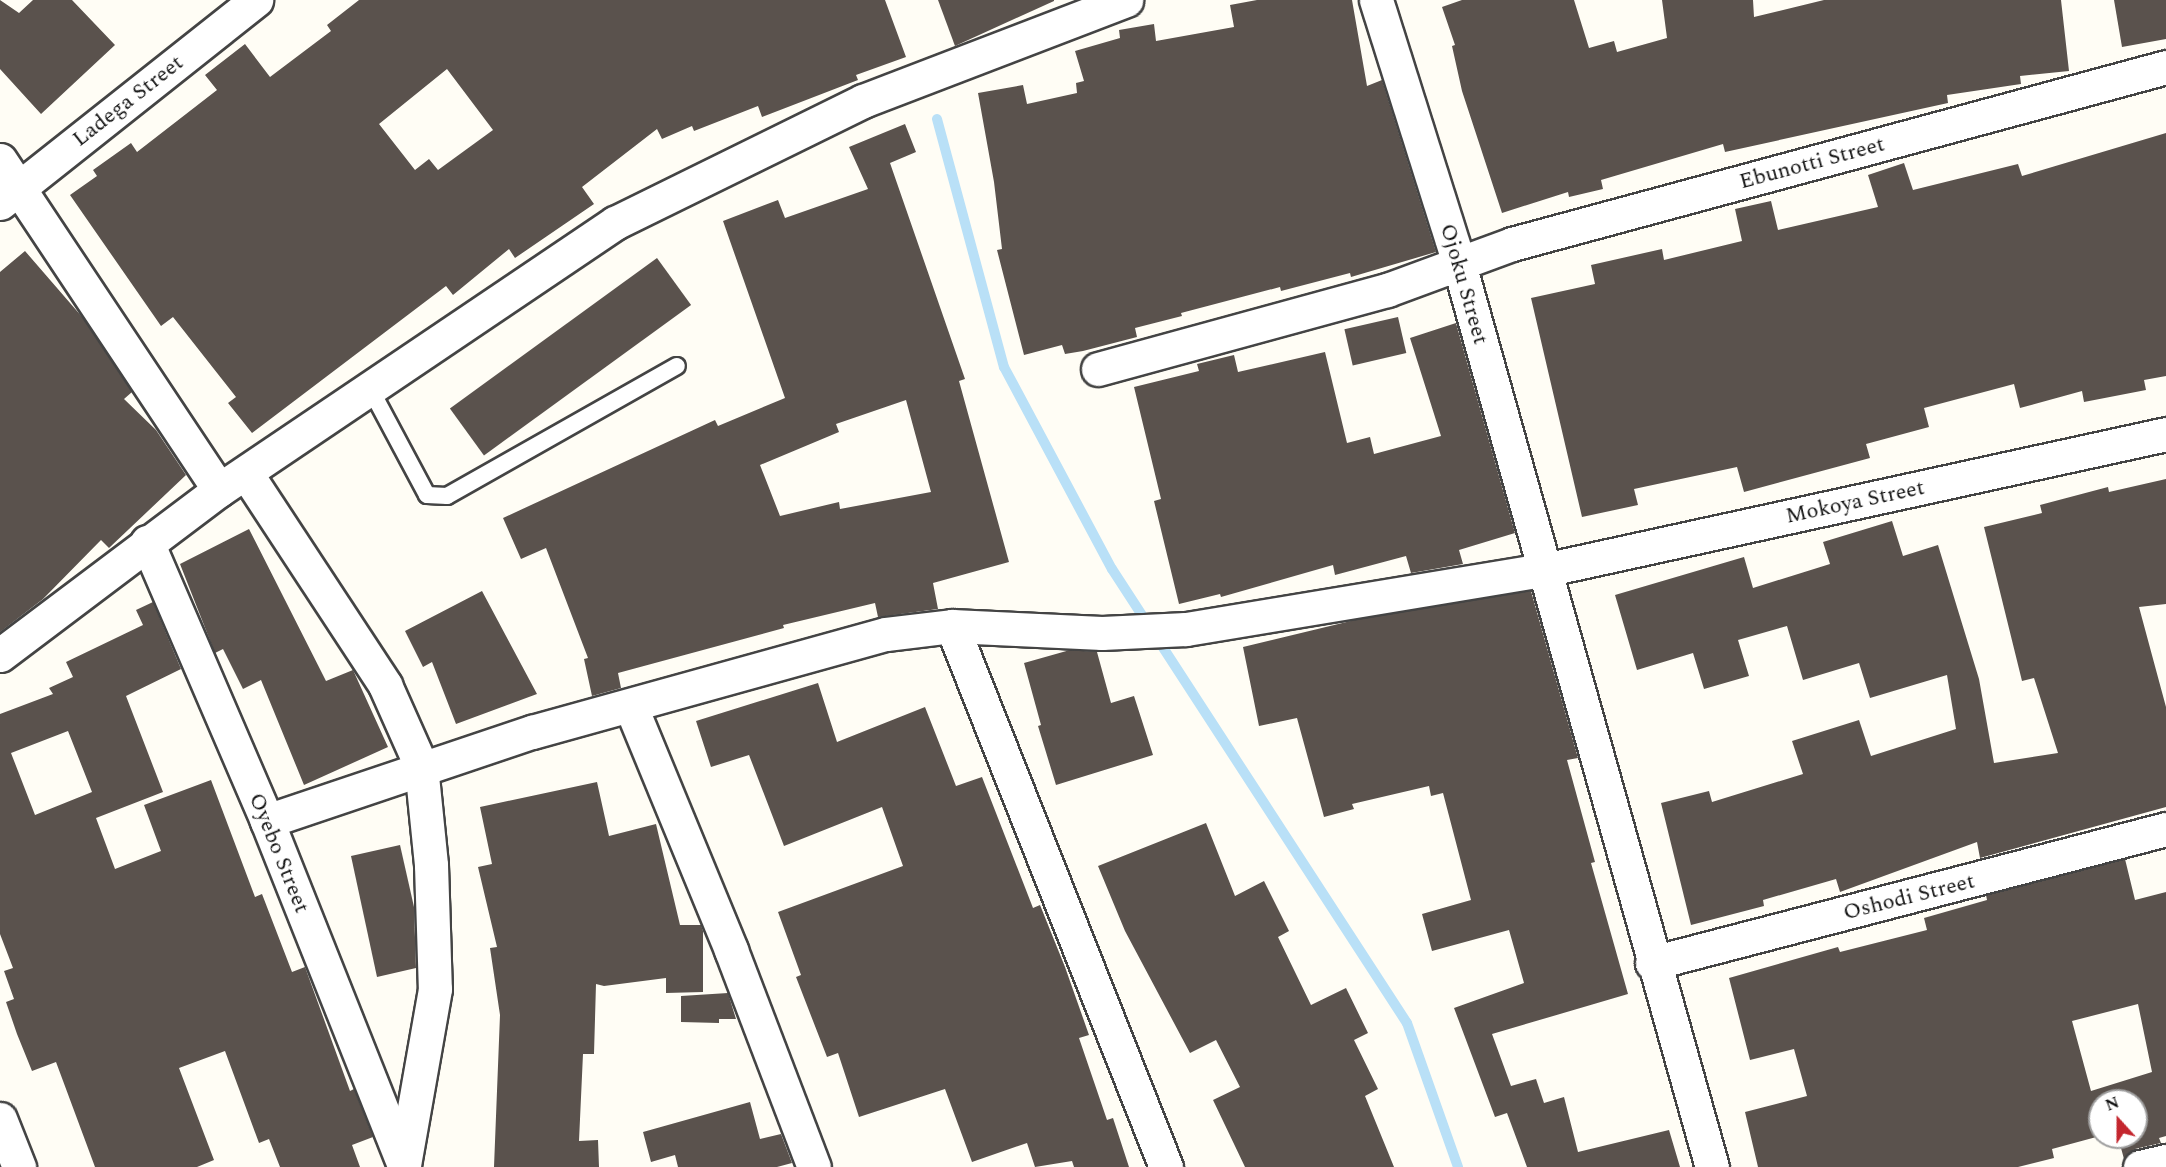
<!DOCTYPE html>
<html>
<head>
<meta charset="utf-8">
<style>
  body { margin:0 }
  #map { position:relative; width:2166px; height:1167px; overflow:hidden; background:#fffdf5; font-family:Spectral,serif }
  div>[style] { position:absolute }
  .stream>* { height:10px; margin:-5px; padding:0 5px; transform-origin:5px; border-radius:5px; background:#b9e0f7 }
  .building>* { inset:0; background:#5a524d; transform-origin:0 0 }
  .roads { filter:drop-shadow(2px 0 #444) drop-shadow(-2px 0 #444) drop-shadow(0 2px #444) drop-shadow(0 -2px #444) }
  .lane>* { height:16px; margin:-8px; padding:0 8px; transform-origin:8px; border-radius:8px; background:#fff }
  .street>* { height:33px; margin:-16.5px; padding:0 16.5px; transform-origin:16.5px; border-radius:16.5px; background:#fff }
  span { translate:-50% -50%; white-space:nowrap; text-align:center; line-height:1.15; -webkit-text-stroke:6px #fff; paint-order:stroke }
  .street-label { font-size:22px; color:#111 }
  .north { position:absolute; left:2088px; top:1089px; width:60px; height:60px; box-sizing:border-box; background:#fff; border:2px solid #a0a0a0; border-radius:50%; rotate:339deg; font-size:16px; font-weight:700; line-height:24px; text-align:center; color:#111 }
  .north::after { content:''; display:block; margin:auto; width:21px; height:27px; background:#c4262e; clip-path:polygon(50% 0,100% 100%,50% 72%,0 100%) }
</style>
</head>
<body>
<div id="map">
  <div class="stream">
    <i style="left:937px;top:119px;width:257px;rotate:74.9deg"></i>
    <i style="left:1004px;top:367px;width:229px;rotate:61.9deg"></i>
    <i style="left:1112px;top:569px;width:541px;rotate:56.99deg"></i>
    <i style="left:1407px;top:1023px;width:153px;rotate:70.5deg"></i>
  </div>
  <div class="building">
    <i style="clip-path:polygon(0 0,19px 13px,33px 0,72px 0,115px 45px,41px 114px,0 69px)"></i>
    <i style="clip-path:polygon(evenodd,359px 0,885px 0,906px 57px,856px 75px,858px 80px,762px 117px,758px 106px,694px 131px,692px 126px,662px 139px,657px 129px,582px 187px,594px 204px,515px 258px,509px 249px,453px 295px,446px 286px,252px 433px,228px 403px,236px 397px,173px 317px,161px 326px,70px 195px,97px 176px,93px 170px,131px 143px,137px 152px,217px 90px,205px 75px,245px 44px,270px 77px,331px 31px,327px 25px,359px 0,447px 69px,493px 130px,438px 170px,429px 159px,415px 170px,379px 124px,447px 69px)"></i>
    <i style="clip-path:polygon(938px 0,1054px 0,1054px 1px,955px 46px)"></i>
    <i style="clip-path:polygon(1257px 0,1352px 0,1367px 86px,1382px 80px,1436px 252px,1351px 277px,1350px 273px,1281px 291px,1280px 287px,1181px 313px,1182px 316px,1135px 328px,1137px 337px,1083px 351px,1065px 354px,1062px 345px,1024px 355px,997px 250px,1002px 249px,994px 182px,978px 93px,1023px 85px,1027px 104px,1077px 93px,1076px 83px,1084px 81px,1075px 51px,1120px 38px,1119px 30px,1154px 24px,1156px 41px,1234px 27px,1230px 5px)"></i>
    <i style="clip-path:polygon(1462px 0,1574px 0,1589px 48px,1614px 41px,1617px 52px,1667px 38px,1662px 0,1753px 0,1754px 17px,1824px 0,2061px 0,2069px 71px,2020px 76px,2021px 84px,1947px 95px,1948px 103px,1725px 152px,1723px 144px,1601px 180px,1603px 189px,1569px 197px,1568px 192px,1502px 213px,1462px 91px,1452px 46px,1455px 45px,1442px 7px)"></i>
    <i style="clip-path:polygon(2114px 0,2166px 0,2166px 39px,2122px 47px)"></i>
    <i style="clip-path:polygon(evenodd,905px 124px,916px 152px,890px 163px,965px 379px,959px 381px,1009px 562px,933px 583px,938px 609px,878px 617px,875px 603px,783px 625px,784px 628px,618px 673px,621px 688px,592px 696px,584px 659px,588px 658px,546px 548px,521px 559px,503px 518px,715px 420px,718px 426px,785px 398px,723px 221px,778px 200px,785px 218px,868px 189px,849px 147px,905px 124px,906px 400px,931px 492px,840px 509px,839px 502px,780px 516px,760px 465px,839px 432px,836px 424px,906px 400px)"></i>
    <i style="clip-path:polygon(2166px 133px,2166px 376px,2144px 380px,2146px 390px,2084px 402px,2082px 391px,2020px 408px,2014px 384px,1924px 408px,1929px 427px,1866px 444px,1870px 458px,1744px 492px,1737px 467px,1634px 489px,1638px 505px,1582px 517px,1531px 298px,1595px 284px,1591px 265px,1662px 249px,1664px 260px,1742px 241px,1735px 209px,1771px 201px,1778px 230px,1878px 207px,1868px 175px,1904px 163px,1913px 190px,2018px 164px,2022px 176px)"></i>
    <i style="clip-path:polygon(25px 251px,83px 318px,132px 392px,124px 399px,156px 430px,186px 475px,109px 548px,101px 540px,43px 599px,0 632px,0 272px)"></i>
    <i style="left:657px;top:258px;width:58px;height:256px;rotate:54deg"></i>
    <i style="left:1398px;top:317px;width:37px;height:55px;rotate:77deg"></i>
    <i style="clip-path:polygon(1456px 323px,1515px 533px,1459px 550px,1463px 564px,1411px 573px,1406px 556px,1335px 575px,1333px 565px,1221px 597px,1220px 594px,1179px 604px,1154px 501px,1161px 499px,1134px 387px,1199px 371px,1197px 364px,1234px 355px,1238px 372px,1325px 352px,1347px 443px,1370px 437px,1374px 454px,1441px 436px,1410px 338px)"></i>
    <i style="clip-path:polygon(2166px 479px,2166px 604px,2139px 607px,2166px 707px,2166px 807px,1980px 858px,1977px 842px,1840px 892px,1836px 879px,1763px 900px,1764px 906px,1691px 925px,1661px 803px,1709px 791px,1712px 802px,1803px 774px,1792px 741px,1859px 720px,1871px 756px,1956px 729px,1947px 675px,1870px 698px,1859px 663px,1803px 680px,1787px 626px,1738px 640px,1749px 676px,1704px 689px,1693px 653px,1637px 670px,1615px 595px,1744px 557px,1753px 588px,1830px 564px,1823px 542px,1892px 521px,1903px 556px,1938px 545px,1979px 679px,1994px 763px,2058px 753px,2034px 678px,2022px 681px,1984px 527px,2042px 513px,2040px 505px,2108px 487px,2109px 492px)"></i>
    <i style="clip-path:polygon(249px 529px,326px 681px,353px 670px,388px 747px,304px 785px,261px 680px,243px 689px,223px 649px,215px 653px,180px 564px)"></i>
    <i style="clip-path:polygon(482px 591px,537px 694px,456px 724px,432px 662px,423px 667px,405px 631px)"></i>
    <i style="clip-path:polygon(1531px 591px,1578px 758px,1567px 760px,1595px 862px,1591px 863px,1628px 994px,1492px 1034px,1511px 1086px,1536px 1079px,1544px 1103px,1564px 1097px,1578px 1152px,1669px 1130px,1680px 1167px,1527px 1167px,1507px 1113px,1495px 1117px,1454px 1008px,1524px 983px,1509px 930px,1432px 951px,1422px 914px,1471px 900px,1443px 793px,1431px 796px,1429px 786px,1352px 804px,1354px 809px,1324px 817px,1297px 718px,1259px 726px,1243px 647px,1359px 619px)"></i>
    <i style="clip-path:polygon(evenodd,153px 602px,181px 669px,126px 696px,163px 792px,96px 818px,115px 869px,161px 851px,144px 805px,211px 780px,255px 897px,262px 894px,292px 972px,305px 967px,350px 1091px,354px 1089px,373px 1137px,352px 1145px,360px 1167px,280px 1167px,269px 1139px,259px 1143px,225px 1051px,179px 1068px,214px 1160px,197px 1167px,95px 1167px,56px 1062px,32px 1071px,17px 1034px,6px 1002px,14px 999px,4px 971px,13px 968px,0 934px,0 714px,53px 694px,49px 688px,73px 677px,66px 662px,143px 625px,136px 610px,153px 602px,68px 731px,92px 792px,35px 815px,11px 753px,68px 731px)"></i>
    <i style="clip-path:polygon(1070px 650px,1097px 652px,1111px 703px,1134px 696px,1153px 755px,1056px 785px,1038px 726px,1041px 725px,1024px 663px)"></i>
    <i style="clip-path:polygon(818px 683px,837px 742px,925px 707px,956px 786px,982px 777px,1033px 908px,1040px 905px,1065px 967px,1089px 1035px,1079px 1038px,1107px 1120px,1113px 1118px,1129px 1167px,1074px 1167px,1072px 1161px,1035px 1167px,1027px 1143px,972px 1162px,945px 1089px,859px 1117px,838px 1053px,827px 1057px,796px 977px,801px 975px,778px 912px,903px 866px,882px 807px,784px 846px,749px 755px,711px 767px,696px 721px)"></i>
    <i style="clip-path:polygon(597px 782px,609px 836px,656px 824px,680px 925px,701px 925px,703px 931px,703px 992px,666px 993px,666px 978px,604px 986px,596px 984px,594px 1054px,583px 1054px,579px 1141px,598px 1140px,599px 1167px,494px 1167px,500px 1015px,490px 948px,497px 947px,478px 867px,492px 864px,480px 807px)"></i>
    <i style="clip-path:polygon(1206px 823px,1235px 896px,1264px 881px,1289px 931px,1278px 937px,1311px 1005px,1346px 988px,1368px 1033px,1354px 1040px,1378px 1089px,1365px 1096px,1394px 1167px,1245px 1167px,1213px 1100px,1240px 1087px,1216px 1040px,1190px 1053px,1125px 931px,1098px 866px)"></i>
    <i style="clip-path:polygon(400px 845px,414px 907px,416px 968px,377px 977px,351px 856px)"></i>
    <i style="clip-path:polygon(evenodd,2125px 859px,2135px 900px,2166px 892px,2166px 1136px,2159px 1138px,2161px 1143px,2135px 1149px,2124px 1159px,2118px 1137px,2136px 1137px,2136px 1101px,2100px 1101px,2100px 1136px,2052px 1149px,2054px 1158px,2018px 1167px,1758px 1167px,1745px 1112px,1807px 1096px,1794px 1049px,1750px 1060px,1729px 978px,1838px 947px,1840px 952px,1927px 930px,1924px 918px,1987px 900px,1986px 895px,2125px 859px,2138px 1004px,2152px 1072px,2091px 1091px,2072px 1021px,2138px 1004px)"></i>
    <i style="clip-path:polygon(728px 993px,736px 1019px,719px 1019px,719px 1023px,681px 1022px,681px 996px)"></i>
    <i style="clip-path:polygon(750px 1102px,760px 1139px,781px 1134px,792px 1163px,777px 1167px,678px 1167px,675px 1155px,651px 1162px,643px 1132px)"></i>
  </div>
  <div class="roads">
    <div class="lane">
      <i style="left:371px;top:390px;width:119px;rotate:61.9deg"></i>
      <i style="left:427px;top:495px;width:20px;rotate:3deg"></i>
      <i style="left:447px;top:496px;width:264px;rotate:-29.5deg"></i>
    </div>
    <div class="street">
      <i style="left:1376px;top:0;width:277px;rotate:72.5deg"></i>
      <i style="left:1459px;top:264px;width:938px;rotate:74.35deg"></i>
      <i style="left:0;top:160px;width:396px;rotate:56.4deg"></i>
      <i style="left:0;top:203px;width:327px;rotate:-38.4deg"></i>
      <i style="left:1098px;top:369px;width:300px;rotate:-15.3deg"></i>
      <i style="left:1387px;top:290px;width:133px;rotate:-20.2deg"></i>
      <i style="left:1512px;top:244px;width:678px;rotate:-15.14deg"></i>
      <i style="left:246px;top:473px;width:254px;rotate:56.7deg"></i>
      <i style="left:385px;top:685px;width:89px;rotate:66deg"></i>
      <i style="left:421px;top:766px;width:100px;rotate:84.2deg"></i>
      <i style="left:431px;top:865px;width:124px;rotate:88.2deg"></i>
      <i style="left:435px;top:989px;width:179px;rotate:100deg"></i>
      <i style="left:147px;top:542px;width:304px;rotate:66.7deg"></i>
      <i style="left:267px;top:821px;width:370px;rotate:68.3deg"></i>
      <i style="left:952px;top:626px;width:582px;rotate:68.42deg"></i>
      <i style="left:0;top:655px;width:274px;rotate:-37deg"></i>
      <i style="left:219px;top:490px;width:478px;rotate:-34deg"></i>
      <i style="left:615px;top:223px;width:276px;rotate:-26.2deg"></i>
      <i style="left:863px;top:101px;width:282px;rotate:-21deg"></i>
      <i style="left:631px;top:707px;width:263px;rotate:67.6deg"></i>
      <i style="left:731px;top:950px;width:232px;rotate:69.1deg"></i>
      <i style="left:267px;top:821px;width:280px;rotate:-18.6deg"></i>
      <i style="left:532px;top:732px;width:367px;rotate:-15.5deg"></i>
      <i style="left:886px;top:634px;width:66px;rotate:-6.9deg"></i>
      <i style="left:952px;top:626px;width:150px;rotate:2.7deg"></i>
      <i style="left:1102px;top:633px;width:84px;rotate:-2.7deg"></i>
      <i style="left:1186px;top:629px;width:363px;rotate:-9.4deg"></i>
      <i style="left:1544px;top:570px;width:637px;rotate:-12.33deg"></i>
      <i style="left:1652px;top:963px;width:531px;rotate:-14.61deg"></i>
      <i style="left:0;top:1119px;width:52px;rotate:68.4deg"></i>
      <i style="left:2140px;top:1167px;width:27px;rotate:-13deg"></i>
    </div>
  </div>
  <div class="street-label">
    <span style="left:128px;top:101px;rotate:-38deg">Ladega Street</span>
    <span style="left:1812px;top:163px;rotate:-15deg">Ebunotti Street</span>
    <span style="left:1464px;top:284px;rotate:74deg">Ojoku Street</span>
    <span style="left:1855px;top:502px;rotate:-12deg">Mokoya Street</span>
    <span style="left:279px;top:853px;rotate:68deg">Oyebo Street</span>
    <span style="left:1909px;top:897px;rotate:-14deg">Oshodi Street</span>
  </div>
  <div class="north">N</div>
</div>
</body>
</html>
